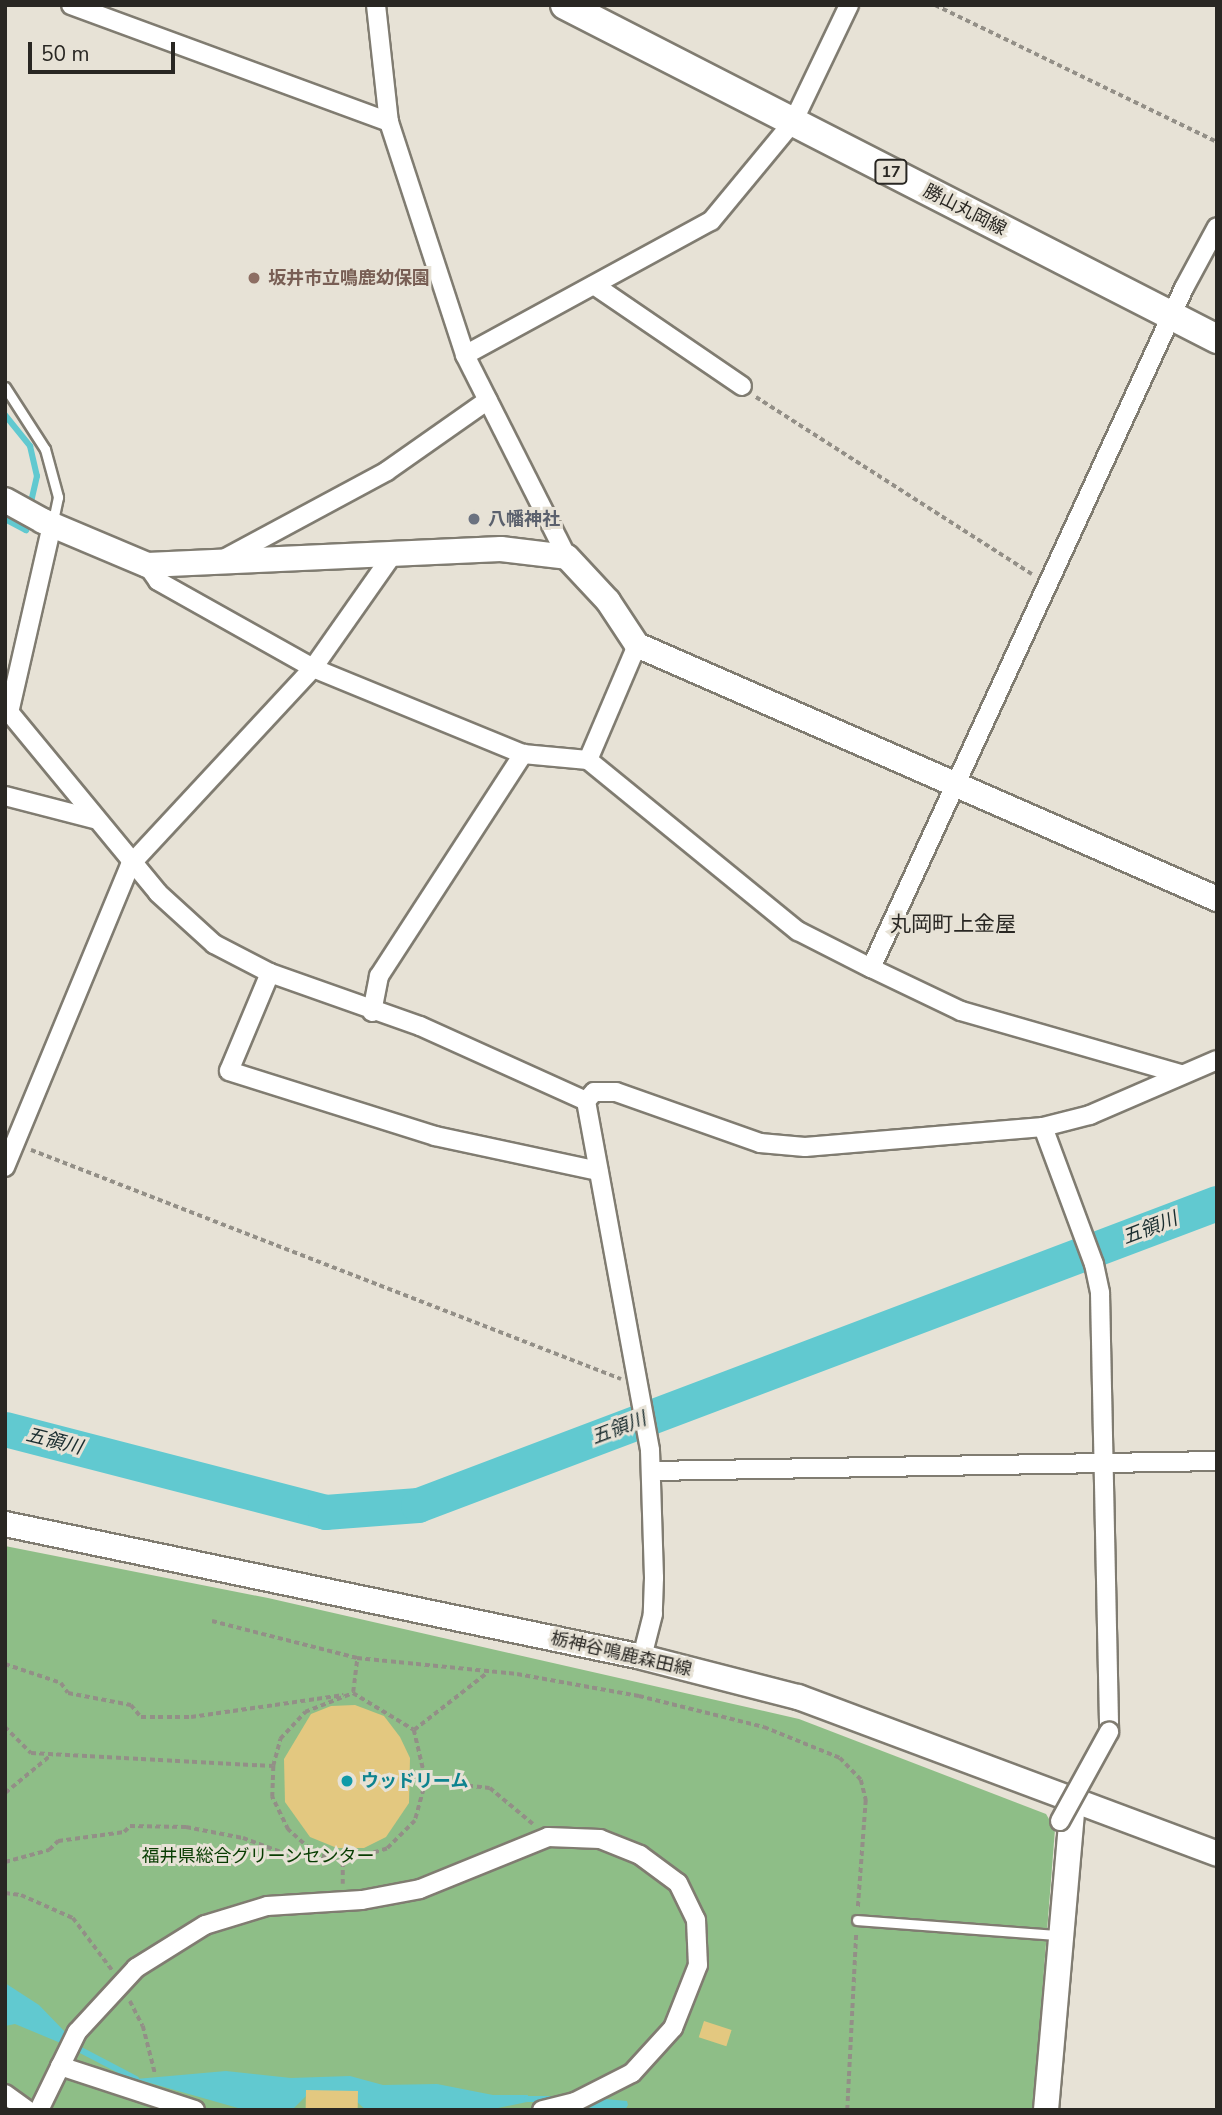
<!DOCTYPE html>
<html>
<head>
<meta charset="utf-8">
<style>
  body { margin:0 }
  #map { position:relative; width:1222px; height:2115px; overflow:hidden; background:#e7e2d6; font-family:"Nunito Sans","Noto Sans JP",sans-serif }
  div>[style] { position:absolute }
  .green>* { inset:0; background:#8ebe87 }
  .water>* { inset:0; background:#61c9d0 }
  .stream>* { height:6px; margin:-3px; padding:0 3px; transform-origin:3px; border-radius:3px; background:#61c9d0 }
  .river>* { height:35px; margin:-17.5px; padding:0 17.5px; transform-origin:17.5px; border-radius:17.5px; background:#61c9d0 }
  .building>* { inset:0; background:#e3c880; transform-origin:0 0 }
  .path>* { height:3.5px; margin-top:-1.75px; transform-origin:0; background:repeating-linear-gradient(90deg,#938f87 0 5px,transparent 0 8.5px) }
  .roads { filter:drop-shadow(2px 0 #807c71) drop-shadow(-2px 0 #807c71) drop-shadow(0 2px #807c71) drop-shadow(0 -2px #807c71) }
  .lane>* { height:9px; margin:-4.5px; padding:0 4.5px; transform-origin:4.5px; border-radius:4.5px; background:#fff }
  .street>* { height:18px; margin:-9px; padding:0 9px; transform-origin:9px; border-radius:9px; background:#fff }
  .secondary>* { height:24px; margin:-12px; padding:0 12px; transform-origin:12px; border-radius:12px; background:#fff }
  .primary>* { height:28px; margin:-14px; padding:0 14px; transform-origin:14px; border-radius:14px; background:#fff }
  .bridges { filter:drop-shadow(2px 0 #807c71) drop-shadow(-2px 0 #807c71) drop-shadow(0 2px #807c71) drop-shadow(0 -2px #807c71) }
  .street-bridge>* { height:18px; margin:-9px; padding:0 9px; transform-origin:9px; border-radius:9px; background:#fff }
  .dots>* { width:19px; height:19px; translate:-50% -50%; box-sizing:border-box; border:4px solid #e7e2d6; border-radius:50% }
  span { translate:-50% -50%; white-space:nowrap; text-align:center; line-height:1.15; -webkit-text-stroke:6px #e7e2d6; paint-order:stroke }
  .shield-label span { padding:2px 5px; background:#e7e2d6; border:2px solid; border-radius:5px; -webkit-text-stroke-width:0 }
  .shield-label { font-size:16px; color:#292723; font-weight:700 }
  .street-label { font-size:18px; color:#292723 }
  .education-label { font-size:18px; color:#785e54; font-weight:700 }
  .left { translate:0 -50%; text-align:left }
  .worship-label { font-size:18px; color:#5b616d; font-weight:700 }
  .culture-label { font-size:18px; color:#0d838f; font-weight:700 }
  .park-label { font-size:18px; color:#083d02 }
  .water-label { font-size:19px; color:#1a2d2f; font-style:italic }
  .quarter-label { font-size:21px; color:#292723 }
  .frame { position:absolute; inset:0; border:7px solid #292723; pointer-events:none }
  .scale { position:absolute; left:28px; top:42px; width:147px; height:32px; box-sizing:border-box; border:4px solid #292723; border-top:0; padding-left:9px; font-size:21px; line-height:24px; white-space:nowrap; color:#292723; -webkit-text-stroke:5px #e7e2d6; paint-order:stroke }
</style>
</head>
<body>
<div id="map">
  <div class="green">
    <i style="clip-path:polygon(5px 1546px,268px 1598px,799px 1719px,1046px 1814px,1055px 1829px,1033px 2110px,5px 2110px)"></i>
  </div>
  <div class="water">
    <i style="clip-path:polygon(5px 1983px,39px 2005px,68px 2035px,63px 2044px,15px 2024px,5px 2026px)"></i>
    <i style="clip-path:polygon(226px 2071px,291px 2078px,350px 2076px,383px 2085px,437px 2084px,493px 2095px,528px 2095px,527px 2102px,488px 2110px,366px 2110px,348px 2094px,307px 2095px,292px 2110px,245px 2110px,136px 2079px)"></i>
    <i style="clip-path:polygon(605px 2099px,627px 2101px,628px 2105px,625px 2110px,582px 2110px)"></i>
  </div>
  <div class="stream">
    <i style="left:5px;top:415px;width:40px;rotate:51deg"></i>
    <i style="left:30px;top:446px;width:31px;rotate:77deg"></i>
    <i style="left:37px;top:476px;width:31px;rotate:103deg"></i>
    <i style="left:5px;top:519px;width:24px;rotate:28deg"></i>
    <i style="left:26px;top:530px;width:9px;rotate:-84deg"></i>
    <i style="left:73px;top:2046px;width:71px;rotate:27.6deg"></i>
    <i style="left:527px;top:2099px;width:31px"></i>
  </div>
  <div class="river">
    <i style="left:5px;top:1429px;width:331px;rotate:14.5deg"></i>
    <i style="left:325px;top:1512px;width:93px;rotate:-4.3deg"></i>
    <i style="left:418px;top:1505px;width:854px;rotate:-20.71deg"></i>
  </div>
  <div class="building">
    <i style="clip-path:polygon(355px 1705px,384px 1716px,400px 1737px,410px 1758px,409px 1803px,386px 1837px,364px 1848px,337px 1848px,310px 1837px,285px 1802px,284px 1759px,311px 1714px,331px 1706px)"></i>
    <i style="left:704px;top:2021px;width:29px;height:17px;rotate:18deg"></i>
    <i style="left:306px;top:2090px;width:52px;height:20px;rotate:1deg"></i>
  </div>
  <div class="path">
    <i style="left:935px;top:5px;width:314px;rotate:25.9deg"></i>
    <i style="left:756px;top:397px;width:328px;rotate:32.7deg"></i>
    <i style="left:31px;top:1150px;width:633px;rotate:21.21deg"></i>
    <i style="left:212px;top:1621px;width:150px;rotate:14.3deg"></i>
    <i style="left:357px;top:1658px;width:161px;rotate:5.7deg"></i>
    <i style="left:517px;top:1674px;width:124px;rotate:10.2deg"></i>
    <i style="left:639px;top:1696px;width:129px;rotate:13.9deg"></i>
    <i style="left:764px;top:1727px;width:82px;rotate:22.2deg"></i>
    <i style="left:840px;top:1758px;width:30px;rotate:46deg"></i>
    <i style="left:861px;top:1780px;width:21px;rotate:76deg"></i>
    <i style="left:866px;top:1800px;width:109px;rotate:94.2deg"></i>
    <i style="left:5px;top:1664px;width:59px;rotate:18.7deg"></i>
    <i style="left:61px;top:1683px;width:12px;rotate:55deg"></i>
    <i style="left:68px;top:1693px;width:64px;rotate:10.8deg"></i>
    <i style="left:131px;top:1705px;width:16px;rotate:50deg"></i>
    <i style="left:141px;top:1717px;width:50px"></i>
    <i style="left:191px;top:1717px;width:154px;rotate:-8.2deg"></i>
    <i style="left:353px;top:1692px;width:34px;rotate:-83deg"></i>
    <i style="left:353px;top:1693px;width:71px;rotate:31.2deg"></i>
    <i style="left:414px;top:1730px;width:52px;rotate:76.8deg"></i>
    <i style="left:426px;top:1781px;width:41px;rotate:105.4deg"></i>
    <i style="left:415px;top:1821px;width:40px;rotate:135deg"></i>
    <i style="left:387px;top:1849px;width:46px;rotate:163.5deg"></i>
    <i style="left:343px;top:1862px;width:28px;rotate:-165deg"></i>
    <i style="left:316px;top:1855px;width:38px;rotate:-138deg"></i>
    <i style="left:288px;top:1830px;width:37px;rotate:-116deg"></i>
    <i style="left:272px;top:1797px;width:31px;rotate:-88deg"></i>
    <i style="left:273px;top:1766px;width:28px;rotate:-75deg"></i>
    <i style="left:280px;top:1739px;width:37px;rotate:-47deg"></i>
    <i style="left:305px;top:1712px;width:52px;rotate:-21.6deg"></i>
    <i style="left:5px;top:1727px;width:37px;rotate:45deg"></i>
    <i style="left:31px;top:1753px;width:242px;rotate:3.1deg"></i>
    <i style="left:414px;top:1730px;width:93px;rotate:-38deg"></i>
    <i style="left:426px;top:1781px;width:64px;rotate:6.2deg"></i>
    <i style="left:490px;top:1788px;width:56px;rotate:39.9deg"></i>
    <i style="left:5px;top:1793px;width:60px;rotate:-39.6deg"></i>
    <i style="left:5px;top:1862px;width:46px;rotate:-15.3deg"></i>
    <i style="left:49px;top:1850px;width:13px;rotate:-45deg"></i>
    <i style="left:58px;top:1841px;width:67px;rotate:-7.8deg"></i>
    <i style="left:124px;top:1832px;width:8px;rotate:-45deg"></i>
    <i style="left:130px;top:1826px;width:56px;rotate:1deg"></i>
    <i style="left:186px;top:1827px;width:58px;rotate:10.9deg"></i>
    <i style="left:243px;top:1838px;width:49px;rotate:20.3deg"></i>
    <i style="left:289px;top:1855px;width:25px"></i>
    <i style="left:343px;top:1862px;width:22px;rotate:90deg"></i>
    <i style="left:5px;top:1893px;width:16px;rotate:7deg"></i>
    <i style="left:21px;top:1895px;width:57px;rotate:23.9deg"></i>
    <i style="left:73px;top:1918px;width:65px;rotate:53.1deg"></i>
    <i style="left:130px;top:2001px;width:28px;rotate:63deg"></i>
    <i style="left:143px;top:2026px;width:49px;rotate:75.7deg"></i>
    <i style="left:847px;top:2110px;width:176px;rotate:-87.1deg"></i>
  </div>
  <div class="roads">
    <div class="lane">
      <i style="left:5px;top:387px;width:74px;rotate:57.2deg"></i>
      <i style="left:45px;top:449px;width:50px;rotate:74.8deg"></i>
      <i style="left:58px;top:497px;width:25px;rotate:102deg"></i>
      <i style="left:857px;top:1920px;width:202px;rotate:4.3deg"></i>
    </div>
    <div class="street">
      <i style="left:71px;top:5px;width:339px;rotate:20.2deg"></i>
      <i style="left:376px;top:5px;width:118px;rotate:83.7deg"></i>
      <i style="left:389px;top:122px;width:245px;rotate:71.9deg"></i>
      <i style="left:465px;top:355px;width:226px;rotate:63.2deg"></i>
      <i style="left:594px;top:285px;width:179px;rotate:34.3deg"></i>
      <i style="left:465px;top:355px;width:280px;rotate:-28.6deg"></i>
      <i style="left:711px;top:221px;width:129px;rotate:-50.4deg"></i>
      <i style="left:793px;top:122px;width:130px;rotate:-64.4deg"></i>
      <i style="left:52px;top:525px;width:192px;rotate:102.9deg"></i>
      <i style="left:9px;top:712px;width:234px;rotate:50.5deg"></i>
      <i style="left:158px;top:893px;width:76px;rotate:42.3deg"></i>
      <i style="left:214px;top:944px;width:63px;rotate:27.4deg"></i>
      <i style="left:270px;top:973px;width:159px;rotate:19.5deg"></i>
      <i style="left:420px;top:1026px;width:182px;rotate:24.3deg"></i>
      <i style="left:586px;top:1101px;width:12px;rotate:-48deg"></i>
      <i style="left:594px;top:1092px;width:22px"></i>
      <i style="left:616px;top:1092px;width:153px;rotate:19.5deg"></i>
      <i style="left:760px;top:1143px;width:45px;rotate:5.1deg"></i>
      <i style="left:805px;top:1147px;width:239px;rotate:-4.8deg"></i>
      <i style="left:1043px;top:1127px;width:49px;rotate:-14.3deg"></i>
      <i style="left:1090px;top:1115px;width:138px;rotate:-23.4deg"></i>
      <i style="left:222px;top:560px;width:187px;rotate:-28.3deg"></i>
      <i style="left:387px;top:471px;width:123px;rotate:-35.1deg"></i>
      <i style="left:147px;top:565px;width:19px;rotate:55deg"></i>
      <i style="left:158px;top:581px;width:178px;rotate:29.3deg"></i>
      <i style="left:313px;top:668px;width:227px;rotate:22.3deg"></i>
      <i style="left:523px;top:754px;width:65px;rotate:5.3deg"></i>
      <i style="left:588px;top:760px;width:271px;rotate:39.2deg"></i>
      <i style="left:798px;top:931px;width:82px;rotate:26.9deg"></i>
      <i style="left:871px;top:968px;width:100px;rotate:25.5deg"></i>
      <i style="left:961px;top:1011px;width:229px;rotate:16deg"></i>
      <i style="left:588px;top:760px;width:125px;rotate:-66.9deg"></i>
      <i style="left:5px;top:796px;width:92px;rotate:14.5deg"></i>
      <i style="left:871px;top:968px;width:749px;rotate:-65.28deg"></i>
      <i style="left:1184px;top:288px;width:69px;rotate:-61.6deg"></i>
      <i style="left:270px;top:973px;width:106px;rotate:112.7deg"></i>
      <i style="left:229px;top:1071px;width:216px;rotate:17.5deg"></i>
      <i style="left:435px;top:1136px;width:167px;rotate:12.1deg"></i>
      <i style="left:372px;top:1012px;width:37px;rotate:-79deg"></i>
      <i style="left:379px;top:976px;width:265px;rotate:-57deg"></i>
      <i style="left:586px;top:1101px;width:355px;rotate:79.6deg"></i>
      <i style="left:650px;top:1450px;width:128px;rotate:88.2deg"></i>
      <i style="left:654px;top:1578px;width:36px;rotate:92deg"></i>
      <i style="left:653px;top:1614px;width:44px;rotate:104.3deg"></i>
      <i style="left:1043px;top:1127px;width:146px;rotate:69.6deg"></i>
      <i style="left:1094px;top:1264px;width:30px;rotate:78deg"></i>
      <i style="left:1100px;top:1293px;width:439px;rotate:88.8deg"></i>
      <i style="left:5px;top:1167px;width:327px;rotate:-67.5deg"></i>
      <i style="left:130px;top:865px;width:269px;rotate:-47.1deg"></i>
      <i style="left:313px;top:668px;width:139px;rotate:-54.9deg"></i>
      <i style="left:651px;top:1471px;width:566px;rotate:-1.01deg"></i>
      <i style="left:60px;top:2066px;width:142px;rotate:18.1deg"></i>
      <i style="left:5px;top:2094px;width:27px;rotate:36deg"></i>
      <i style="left:39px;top:2110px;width:87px;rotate:-64deg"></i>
      <i style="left:77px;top:2032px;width:87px;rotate:-47.3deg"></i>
      <i style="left:136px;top:1968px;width:81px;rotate:-31.9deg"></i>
      <i style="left:205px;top:1925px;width:65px;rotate:-17deg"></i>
      <i style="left:267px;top:1906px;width:95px;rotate:-3.6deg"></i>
      <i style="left:362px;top:1900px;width:59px;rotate:-10.7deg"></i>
      <i style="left:420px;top:1889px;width:138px;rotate:-22.1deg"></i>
      <i style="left:548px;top:1837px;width:52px;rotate:2.2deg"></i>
      <i style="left:600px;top:1839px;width:43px;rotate:21.8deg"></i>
      <i style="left:640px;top:1855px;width:47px;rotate:36.4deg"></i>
      <i style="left:678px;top:1883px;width:41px;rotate:64.1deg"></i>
      <i style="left:696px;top:1920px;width:45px;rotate:87.5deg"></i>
      <i style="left:698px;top:1965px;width:68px;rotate:111.6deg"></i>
      <i style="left:673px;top:2028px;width:61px;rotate:132.3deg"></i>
      <i style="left:632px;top:2073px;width:64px;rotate:153deg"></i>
      <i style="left:575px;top:2102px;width:34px;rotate:166deg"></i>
    </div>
    <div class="secondary">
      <i style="left:5px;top:500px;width:43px;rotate:28.9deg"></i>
      <i style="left:43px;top:521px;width:113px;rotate:22.9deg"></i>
      <i style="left:147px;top:565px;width:354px;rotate:-2.6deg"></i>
      <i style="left:501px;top:549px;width:66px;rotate:6.9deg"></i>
      <i style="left:567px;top:557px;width:60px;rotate:47deg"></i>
      <i style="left:608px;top:601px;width:53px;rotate:56.6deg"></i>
      <i style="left:637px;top:645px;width:633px;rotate:23.65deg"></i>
      <i style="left:5px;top:1524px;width:651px;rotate:11.79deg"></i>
      <i style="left:642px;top:1657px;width:161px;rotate:14.4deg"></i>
      <i style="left:798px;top:1697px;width:447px;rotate:20.5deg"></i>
      <i style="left:1046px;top:2110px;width:310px;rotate:-85deg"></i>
    </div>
    <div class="primary">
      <i style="left:565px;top:5px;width:733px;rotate:27.12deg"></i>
    </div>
  </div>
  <div class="bridges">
    <div class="street-bridge">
      <i style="left:1060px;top:1821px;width:102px;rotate:-61.2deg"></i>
    </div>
  </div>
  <div class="dots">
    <i style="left:254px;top:278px;background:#8d6e63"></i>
    <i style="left:474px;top:519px;background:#6b7280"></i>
    <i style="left:347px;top:1781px;background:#0f9aa8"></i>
  </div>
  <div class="shield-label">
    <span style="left:891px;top:172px">17</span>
  </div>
  <div class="street-label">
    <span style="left:965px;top:210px;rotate:27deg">勝山丸岡線</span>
    <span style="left:621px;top:1654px;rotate:13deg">栃神谷鳴鹿森田線</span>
  </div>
  <div class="education-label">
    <span class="left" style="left:268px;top:278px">坂井市立鳴鹿幼保園</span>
  </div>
  <div class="worship-label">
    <span class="left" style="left:488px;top:519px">八幡神社</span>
  </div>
  <div class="culture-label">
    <span class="left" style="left:361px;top:1781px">ウッドリーム</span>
  </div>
  <div class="park-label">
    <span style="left:258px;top:1856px">福井県総合グリーンセンター</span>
  </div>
  <div class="water-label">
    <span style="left:1150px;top:1229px;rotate:-21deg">五領川</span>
    <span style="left:619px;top:1429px;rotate:-21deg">五領川</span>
    <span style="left:54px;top:1442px;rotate:14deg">五領川</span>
  </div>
  <div class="quarter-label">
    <span style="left:953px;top:924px">丸岡町上金屋</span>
  </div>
  <div class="frame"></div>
  <div class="scale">50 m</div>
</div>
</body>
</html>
